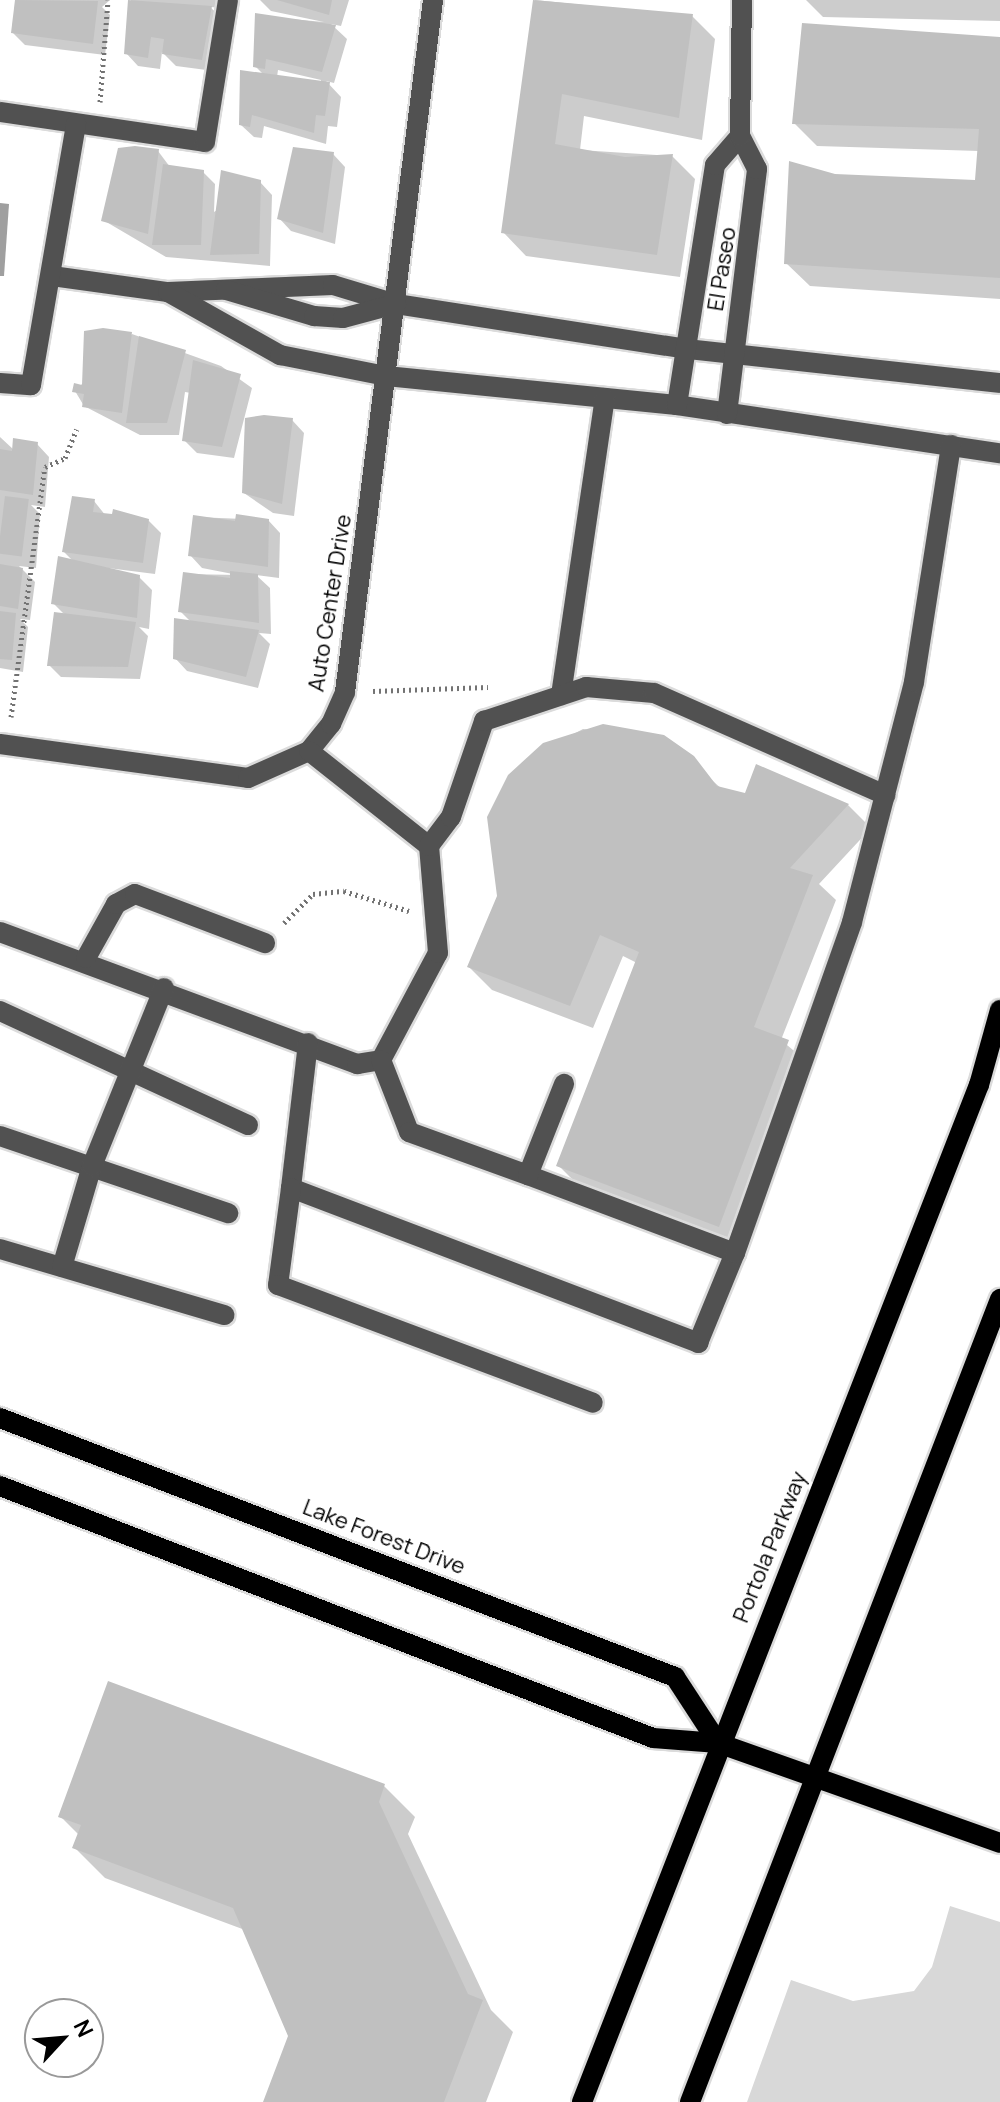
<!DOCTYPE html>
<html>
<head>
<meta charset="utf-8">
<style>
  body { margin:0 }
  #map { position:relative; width:1000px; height:2102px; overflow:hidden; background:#fff; font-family:Manrope,sans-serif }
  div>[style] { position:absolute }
  .green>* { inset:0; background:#d8d8d8 }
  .water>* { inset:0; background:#9f9f9f }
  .shadow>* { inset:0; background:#0003 }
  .building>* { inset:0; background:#c0c0c0; transform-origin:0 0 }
  .path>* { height:5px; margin-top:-2.5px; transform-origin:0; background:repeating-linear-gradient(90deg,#737373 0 2px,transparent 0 6px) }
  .roads { filter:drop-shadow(2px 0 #dbdbdb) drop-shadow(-2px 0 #dbdbdb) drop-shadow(0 2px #dbdbdb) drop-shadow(0 -2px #dbdbdb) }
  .minor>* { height:20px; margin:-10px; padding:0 10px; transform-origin:10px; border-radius:10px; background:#515151 }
  .major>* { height:20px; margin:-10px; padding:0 10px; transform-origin:10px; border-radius:10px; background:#000 }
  span { translate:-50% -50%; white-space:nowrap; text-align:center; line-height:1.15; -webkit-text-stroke:6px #fff; paint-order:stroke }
  .street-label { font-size:22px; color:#000 }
  .north { position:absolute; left:24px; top:1998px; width:80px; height:80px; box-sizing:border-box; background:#fff; border:2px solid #999; border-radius:50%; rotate:64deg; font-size:22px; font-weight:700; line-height:32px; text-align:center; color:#000 }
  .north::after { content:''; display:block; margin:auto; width:28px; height:36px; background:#000; clip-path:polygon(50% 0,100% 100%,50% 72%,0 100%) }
</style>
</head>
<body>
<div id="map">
  <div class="green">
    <i style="clip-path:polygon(950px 1906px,1000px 1922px,1000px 2102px,747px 2102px,791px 1980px,853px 2001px,914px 1991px,932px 1967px)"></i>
  </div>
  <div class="water">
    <i style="clip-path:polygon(0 203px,9px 204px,4px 276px,0 276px)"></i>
  </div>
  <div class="shadow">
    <i style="clip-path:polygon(17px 0,110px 0,102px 7px,110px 15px,105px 55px,25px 45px,13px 33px)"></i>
    <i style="clip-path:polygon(131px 0,227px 0,226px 8px,210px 7px,224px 20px,214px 71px,176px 66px,162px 52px,160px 69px,138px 66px,126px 53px)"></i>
    <i style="clip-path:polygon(evenodd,260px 0,349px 0,341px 26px,331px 24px,347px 39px,334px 83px,326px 81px,341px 97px,337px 127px,328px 126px,326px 144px,264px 126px,262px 138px,254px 137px,241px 125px,264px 75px,255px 66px,257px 16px,324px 22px,271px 11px,260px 0,278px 70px,321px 80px,321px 83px,277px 77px,278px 70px)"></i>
    <i style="clip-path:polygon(535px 0,692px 16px,715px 39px,702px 140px,584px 116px,580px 150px,672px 156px,695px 179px,680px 277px,526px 256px,503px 232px)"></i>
    <i style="clip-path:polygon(806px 0,1000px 0,1000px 21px,823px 17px)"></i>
    <i style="clip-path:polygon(1000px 39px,1000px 299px,810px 286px,786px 263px,835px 176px,977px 182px,979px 151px,817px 146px,794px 123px)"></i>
    <i style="clip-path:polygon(158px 151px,170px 167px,203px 172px,215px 184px,214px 212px,260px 182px,272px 195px,270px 266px,166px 257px,103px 220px)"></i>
    <i style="clip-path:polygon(333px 154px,345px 167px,335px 244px,291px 231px,279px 218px)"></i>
    <i style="clip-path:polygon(132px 334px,221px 366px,252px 388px,234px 458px,197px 453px,185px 441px,191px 393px,185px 392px,179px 435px,140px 435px,84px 406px,75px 391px)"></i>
    <i style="clip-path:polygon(292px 420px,304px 433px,294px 516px,273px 513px,244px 493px)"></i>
    <i style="clip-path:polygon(0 437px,14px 450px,37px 444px,49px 457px,45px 507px,31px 505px,40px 514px,36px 568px,19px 566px,35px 582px,30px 620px,20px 619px,28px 627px,23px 672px,0 668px)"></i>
    <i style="clip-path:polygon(94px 501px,106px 516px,148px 520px,161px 533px,155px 574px,92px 566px,139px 577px,152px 590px,149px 629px,139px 627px,148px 636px,140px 679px,61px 677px,49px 665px,65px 615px,54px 604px,72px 560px,64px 552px)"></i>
    <i style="clip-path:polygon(195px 517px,268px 520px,280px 533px,279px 578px,256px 575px,270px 588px,271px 634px,259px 633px,270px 644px,258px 688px,187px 671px,175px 658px,191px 622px,180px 611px,185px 574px,238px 575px,202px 568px,190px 555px)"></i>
    <i style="clip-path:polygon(583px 729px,663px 737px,723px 790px,746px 795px,757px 767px,848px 805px,871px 828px,819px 884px,836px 900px,781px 1040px,811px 1065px,742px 1249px,581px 1188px,558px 1165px,637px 963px,623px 956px,593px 1028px,492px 990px,469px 967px,499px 896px,526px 759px)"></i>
    <i style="clip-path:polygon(384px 1786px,415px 1817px,408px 1834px,491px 2010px,513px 2032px,486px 2102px,265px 2102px,290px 2036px,245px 1930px,105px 1878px,75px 1848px,79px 1835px,60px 1816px)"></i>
  </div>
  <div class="building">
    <i style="clip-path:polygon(15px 0,98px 1px,93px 44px,11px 33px)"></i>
    <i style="clip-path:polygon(128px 0,212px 6px,202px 60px,162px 54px,164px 39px,151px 37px,148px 58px,124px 54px)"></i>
    <i style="clip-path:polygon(277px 0,332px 0,329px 15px)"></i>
    <i style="clip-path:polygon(533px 0,693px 14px,679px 118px,562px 94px,555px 144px,625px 157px,673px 154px,657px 255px,501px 233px)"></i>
    <i style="clip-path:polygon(255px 13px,336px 25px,322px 72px,266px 59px,265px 69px,253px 67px)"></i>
    <i style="clip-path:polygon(802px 23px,1000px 37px,1000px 278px,784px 264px,789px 161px,835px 174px,975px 180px,979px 129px,792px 124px)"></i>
    <i style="clip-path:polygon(240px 70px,330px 82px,325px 116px,316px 115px,314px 133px,252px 115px,250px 127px,239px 125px)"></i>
    <i style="clip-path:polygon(135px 146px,159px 149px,148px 234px,101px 221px,118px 148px)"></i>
    <i style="clip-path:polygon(293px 147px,334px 152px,323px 233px,277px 219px)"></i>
    <i style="clip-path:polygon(163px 164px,204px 170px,201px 245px,152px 245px)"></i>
    <i style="clip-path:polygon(221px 170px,261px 180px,259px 254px,210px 255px)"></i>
    <i style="clip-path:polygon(103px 328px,132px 332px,122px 413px,82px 407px,84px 394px,72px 392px,74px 383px,82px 385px,84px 331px)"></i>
    <i style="clip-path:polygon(139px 336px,186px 350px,167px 423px,126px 423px)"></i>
    <i style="clip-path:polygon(193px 360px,241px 374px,222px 447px,182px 441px)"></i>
    <i style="clip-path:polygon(264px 415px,293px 418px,282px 504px,242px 493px,245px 418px)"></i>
    <i style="clip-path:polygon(13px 438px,38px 442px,33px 495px,0 490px,0 449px,12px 451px)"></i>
    <i style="left:5px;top:496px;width:24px;height:58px;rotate:7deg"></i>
    <i style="clip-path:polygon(72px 496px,95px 499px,93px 512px,112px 514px,113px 509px,149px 519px,143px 563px,62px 552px)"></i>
    <i style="clip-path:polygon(236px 514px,269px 519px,268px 567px,188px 556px,193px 515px,235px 521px)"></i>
    <i style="clip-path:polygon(58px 556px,140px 575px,137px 618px,51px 604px)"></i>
    <i style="clip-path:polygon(0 564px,23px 568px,18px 609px,0 606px)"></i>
    <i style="clip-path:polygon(230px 571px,258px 574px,259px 623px,178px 612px,183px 572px,230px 578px)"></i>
    <i style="clip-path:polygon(0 611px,16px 613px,12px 660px,0 659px)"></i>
    <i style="clip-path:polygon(54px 612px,136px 622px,128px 667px,47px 666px)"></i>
    <i style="clip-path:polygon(174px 618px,259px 630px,246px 677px,173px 659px)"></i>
    <i style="clip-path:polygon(603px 724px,664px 735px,694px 756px,717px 786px,745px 793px,756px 764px,849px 804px,790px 868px,813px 875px,754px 1027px,789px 1040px,719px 1227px,556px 1166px,639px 952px,600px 935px,570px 1006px,467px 967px,497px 896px,487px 817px,508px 775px,543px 743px)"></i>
    <i style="clip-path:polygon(108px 1681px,385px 1784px,379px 1802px,468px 1994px,483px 2000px,444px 2102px,263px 2102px,288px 2036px,233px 1908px,72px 1848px,81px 1825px,58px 1817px)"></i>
  </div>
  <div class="path">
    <i style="left:100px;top:102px;width:102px;rotate:-85.5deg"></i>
    <i style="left:373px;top:691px;width:115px;rotate:-2deg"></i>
    <i style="left:11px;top:717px;width:252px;rotate:-82.3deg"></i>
    <i style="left:45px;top:467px;width:22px;rotate:-24deg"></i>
    <i style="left:65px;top:458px;width:31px;rotate:-68deg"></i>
    <i style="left:284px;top:923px;width:41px;rotate:-45deg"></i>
    <i style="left:313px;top:894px;width:31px;rotate:-6deg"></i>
    <i style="left:344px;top:891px;width:68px;rotate:17.1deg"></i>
  </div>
  <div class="roads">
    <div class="minor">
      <i style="left:0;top:112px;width:207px;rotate:8.3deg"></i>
      <i style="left:205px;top:142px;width:144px;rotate:-80.8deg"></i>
      <i style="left:52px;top:276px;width:117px;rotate:7.9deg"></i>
      <i style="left:168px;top:292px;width:165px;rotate:-2.4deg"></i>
      <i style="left:333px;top:285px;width:66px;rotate:16.8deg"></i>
      <i style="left:396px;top:304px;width:294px;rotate:8.8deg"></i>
      <i style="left:687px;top:349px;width:315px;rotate:6.2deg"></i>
      <i style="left:226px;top:290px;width:92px;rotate:16.5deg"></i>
      <i style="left:314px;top:316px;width:29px;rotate:4deg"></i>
      <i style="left:343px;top:318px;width:55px;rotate:-14.8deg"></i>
      <i style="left:168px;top:292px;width:129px;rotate:29.4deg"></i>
      <i style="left:280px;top:355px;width:108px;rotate:11.2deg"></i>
      <i style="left:386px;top:376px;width:292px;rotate:5.7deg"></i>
      <i style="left:677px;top:405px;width:327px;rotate:8.5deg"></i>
      <i style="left:0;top:383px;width:31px;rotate:4deg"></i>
      <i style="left:31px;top:385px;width:265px;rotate:-80.2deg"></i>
      <i style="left:677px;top:405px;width:243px;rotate:-81deg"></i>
      <i style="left:715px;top:165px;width:38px;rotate:-49deg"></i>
      <i style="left:727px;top:414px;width:247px;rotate:-83deg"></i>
      <i style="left:757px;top:169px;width:37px;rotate:-117deg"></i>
      <i style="left:740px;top:136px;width:136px;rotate:-89.2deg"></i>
      <i style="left:561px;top:695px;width:300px;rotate:-81.6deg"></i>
      <i style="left:0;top:744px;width:250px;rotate:7.8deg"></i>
      <i style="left:248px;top:778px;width:67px;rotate:-23.9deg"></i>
      <i style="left:309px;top:751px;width:35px;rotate:-51deg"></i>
      <i style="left:331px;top:724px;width:35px;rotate:-66deg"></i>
      <i style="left:345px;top:692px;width:698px;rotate:-82.75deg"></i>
      <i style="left:309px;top:751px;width:153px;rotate:38.4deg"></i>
      <i style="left:0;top:932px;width:381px;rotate:20.3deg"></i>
      <i style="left:357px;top:1064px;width:24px;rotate:-9deg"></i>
      <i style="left:381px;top:1060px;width:121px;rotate:-62deg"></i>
      <i style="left:438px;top:953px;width:107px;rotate:-94.8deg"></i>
      <i style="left:429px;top:846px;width:36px;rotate:-53deg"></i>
      <i style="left:451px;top:817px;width:102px;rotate:-71deg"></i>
      <i style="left:484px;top:721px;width:108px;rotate:-18.4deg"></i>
      <i style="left:586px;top:687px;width:68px;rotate:5deg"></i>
      <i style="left:654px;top:693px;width:253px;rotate:23.8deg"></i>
      <i style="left:86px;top:958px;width:62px;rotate:-60.9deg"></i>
      <i style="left:116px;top:904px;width:21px;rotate:-28deg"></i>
      <i style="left:135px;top:894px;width:139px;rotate:20.7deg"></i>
      <i style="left:0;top:1011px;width:273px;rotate:24.7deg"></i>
      <i style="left:308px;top:1043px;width:146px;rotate:96.7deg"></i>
      <i style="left:291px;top:1188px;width:436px;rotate:20.8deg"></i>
      <i style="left:698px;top:1343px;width:97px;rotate:-67.7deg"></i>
      <i style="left:735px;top:1253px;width:221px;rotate:-159.4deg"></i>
      <i style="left:381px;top:1060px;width:77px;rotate:68.7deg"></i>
      <i style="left:409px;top:1132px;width:127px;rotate:19.9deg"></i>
      <i style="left:528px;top:1175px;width:98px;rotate:-68.4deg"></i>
      <i style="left:0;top:1136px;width:241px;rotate:18.7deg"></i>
      <i style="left:291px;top:1188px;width:98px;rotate:97.6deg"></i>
      <i style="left:278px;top:1285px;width:336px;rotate:20.5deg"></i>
      <i style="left:0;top:1249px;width:234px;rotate:16.4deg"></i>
      <i style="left:735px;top:1253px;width:351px;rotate:-70.5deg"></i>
      <i style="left:852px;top:922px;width:248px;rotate:-75.5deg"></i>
      <i style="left:914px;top:682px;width:240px;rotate:-81.1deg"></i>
      <i style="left:62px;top:1267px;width:105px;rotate:-73.5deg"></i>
      <i style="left:92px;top:1166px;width:192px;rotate:-68deg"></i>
    </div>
    <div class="major">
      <i style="left:0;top:1418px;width:723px;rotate:20.99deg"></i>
      <i style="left:675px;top:1677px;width:79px;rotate:56.9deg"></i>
      <i style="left:0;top:1486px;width:700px;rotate:21.1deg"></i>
      <i style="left:653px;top:1738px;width:65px;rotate:4.4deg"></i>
      <i style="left:718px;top:1743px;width:299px;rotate:19.5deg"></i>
      <i style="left:582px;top:2102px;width:1092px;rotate:-68.68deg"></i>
      <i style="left:979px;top:1085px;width:78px;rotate:-74.4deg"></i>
      <i style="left:690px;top:2102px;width:861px;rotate:-68.89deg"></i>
    </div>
  </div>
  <div class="street-label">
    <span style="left:722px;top:269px;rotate:-81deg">El Paseo</span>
    <span style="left:330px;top:603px;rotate:-81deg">Auto Center Drive</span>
    <span style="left:384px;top:1537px;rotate:21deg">Lake Forest Drive</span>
    <span style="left:770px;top:1547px;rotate:-68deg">Portola Parkway</span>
  </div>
  <div class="north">N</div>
</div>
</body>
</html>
